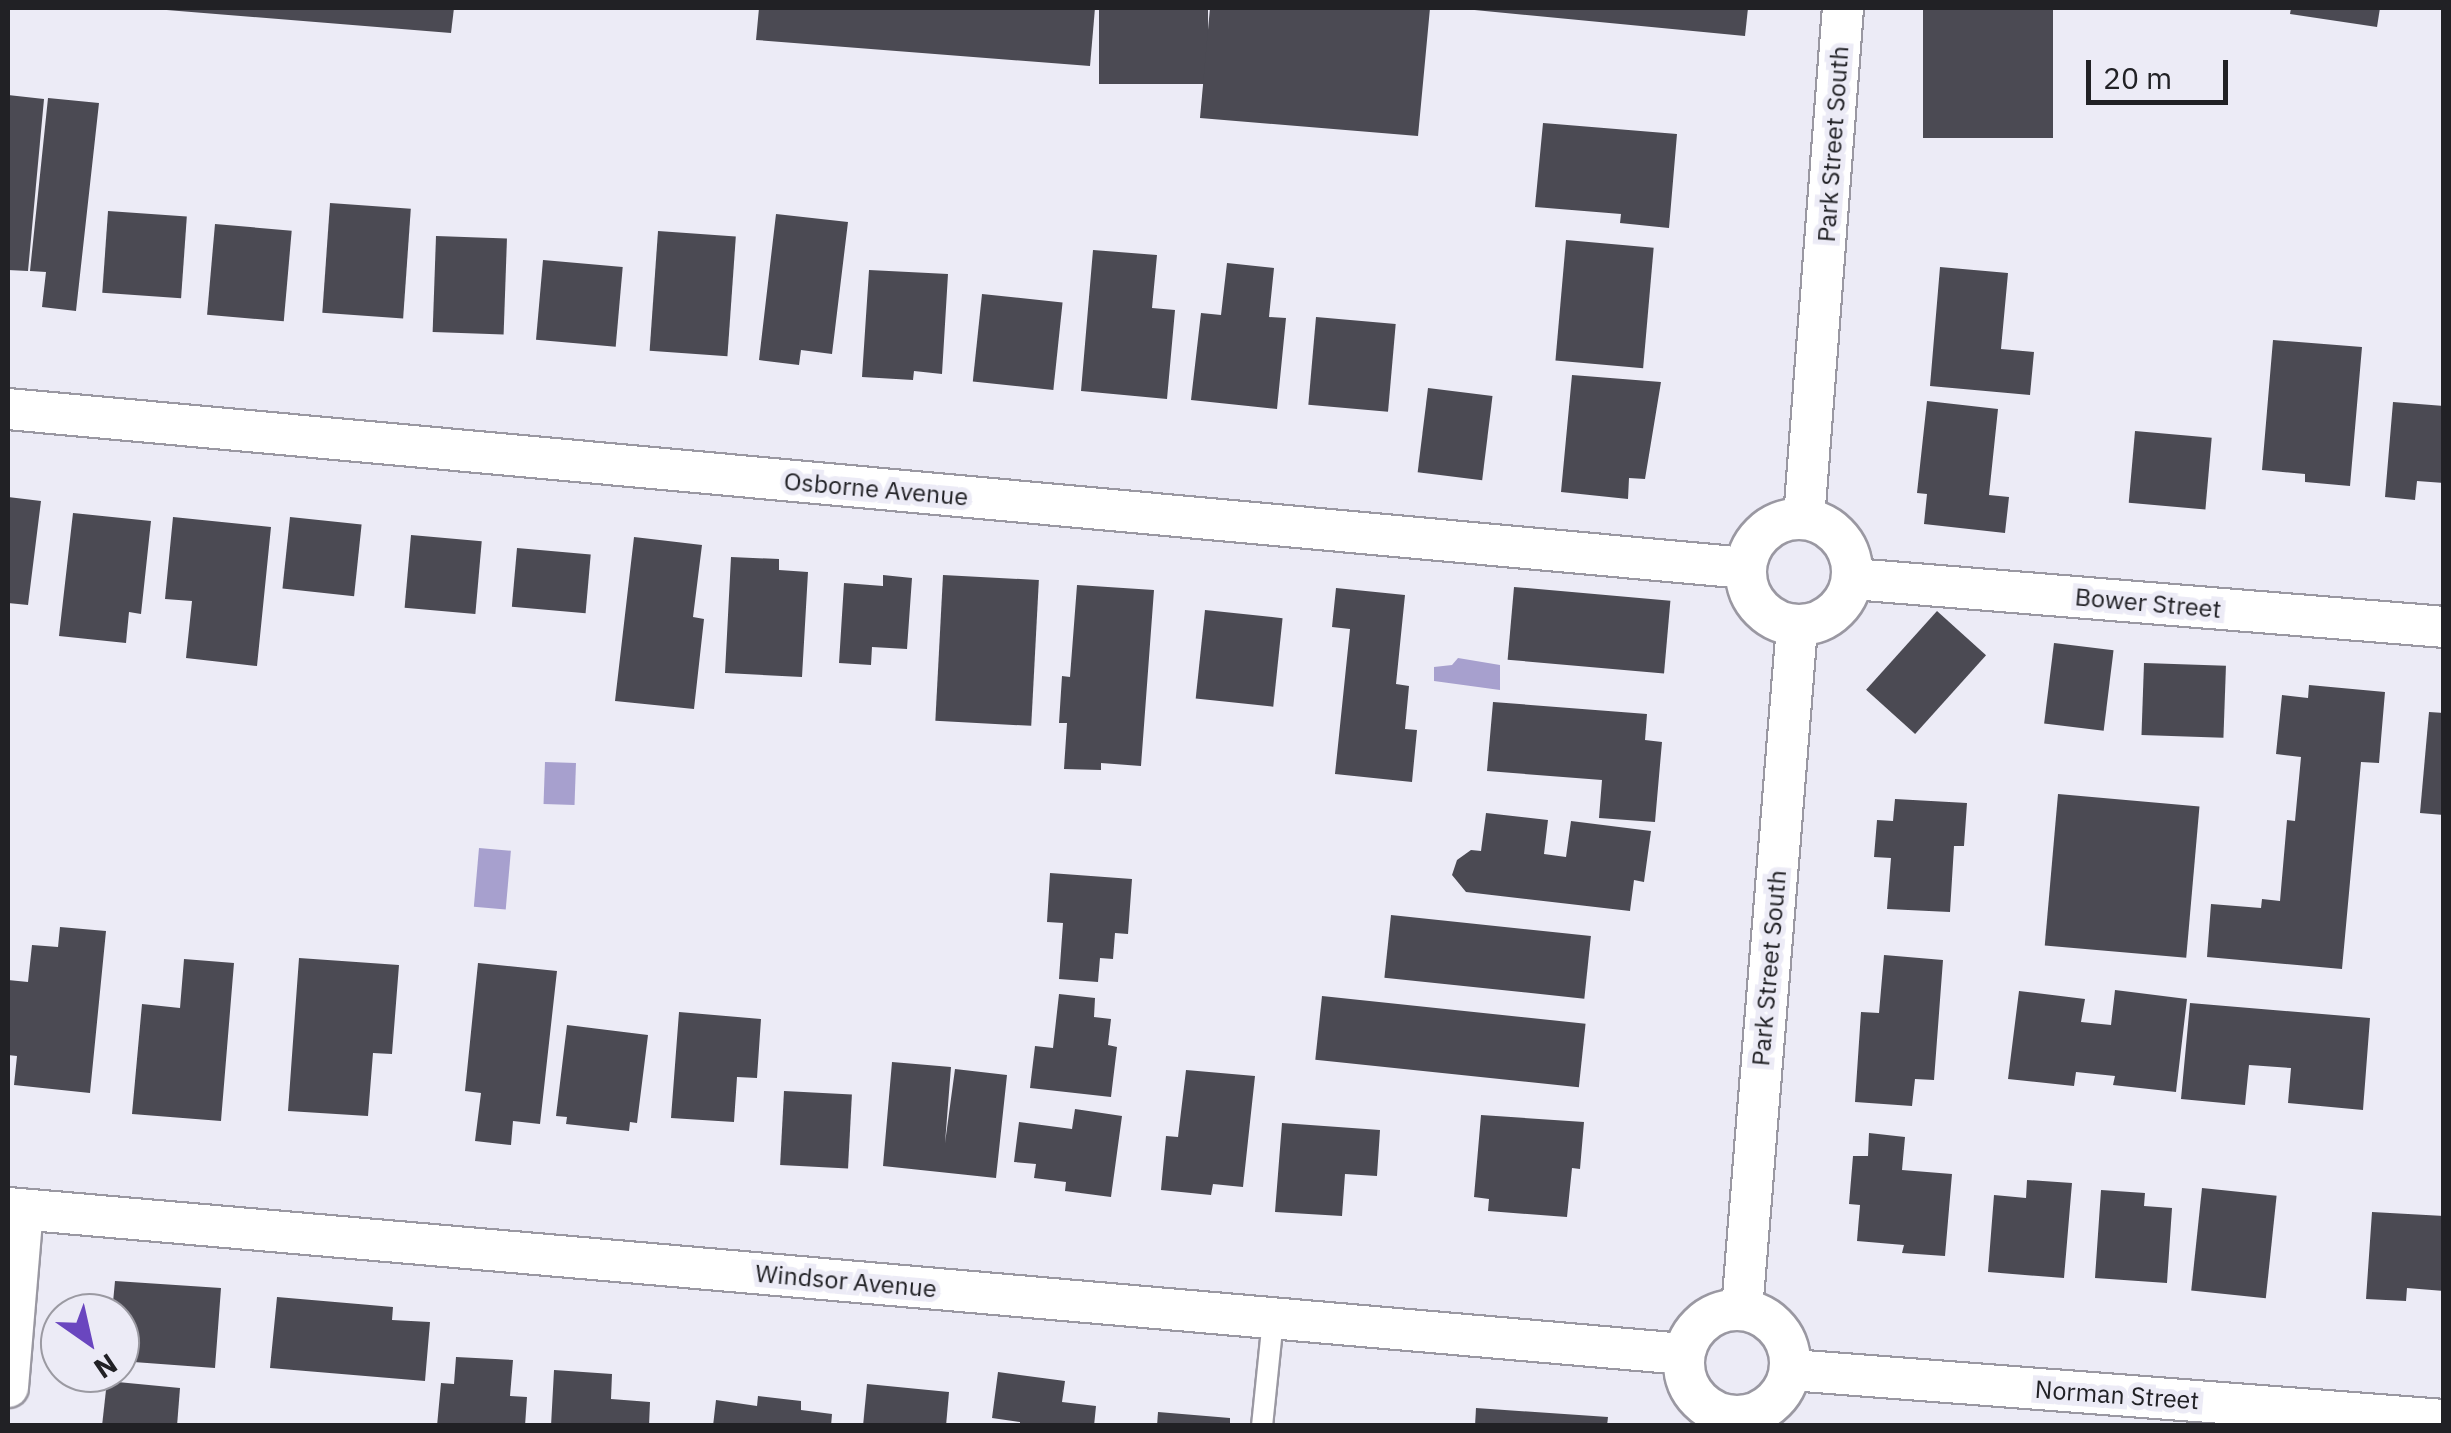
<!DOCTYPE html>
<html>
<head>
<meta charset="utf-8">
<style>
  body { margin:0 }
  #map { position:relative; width:2451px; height:1433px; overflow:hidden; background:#ecebf6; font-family:"IBM Plex Sans",sans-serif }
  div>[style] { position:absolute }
  .water>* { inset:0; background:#a7a0ce; transform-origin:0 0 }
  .building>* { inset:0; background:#4b4a53; transform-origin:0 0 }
  .roads { filter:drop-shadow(2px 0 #9a98a2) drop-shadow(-2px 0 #9a98a2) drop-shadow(0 2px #9a98a2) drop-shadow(0 -2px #9a98a2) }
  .lane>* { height:20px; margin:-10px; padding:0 10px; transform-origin:10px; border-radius:10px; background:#fff }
  .street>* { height:40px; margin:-20px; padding:0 20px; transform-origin:20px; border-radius:20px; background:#fff }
  .street>.ring { margin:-20px; padding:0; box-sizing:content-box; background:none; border:40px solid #fff; border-radius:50% }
  span { translate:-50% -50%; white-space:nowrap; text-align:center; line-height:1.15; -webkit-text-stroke:10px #ecebf6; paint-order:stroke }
  .street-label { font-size:25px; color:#212125 }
  .frame { position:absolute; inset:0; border:10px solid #212125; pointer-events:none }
  .north { position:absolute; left:40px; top:1293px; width:100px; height:100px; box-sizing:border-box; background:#ecebf6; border:2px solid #9b9aa2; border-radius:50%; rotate:146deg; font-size:28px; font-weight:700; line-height:40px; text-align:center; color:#212125 }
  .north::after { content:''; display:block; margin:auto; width:35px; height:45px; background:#6a46bf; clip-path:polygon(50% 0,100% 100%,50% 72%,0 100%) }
  .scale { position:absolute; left:2086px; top:60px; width:142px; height:45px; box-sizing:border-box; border:5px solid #212125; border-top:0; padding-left:12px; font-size:30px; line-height:35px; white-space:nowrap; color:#212125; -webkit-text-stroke:8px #ecebf6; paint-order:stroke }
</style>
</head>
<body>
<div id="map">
  <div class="water">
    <i style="clip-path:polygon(1458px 658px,1500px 665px,1500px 690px,1434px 681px,1434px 667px,1452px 665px)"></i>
    <i style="left:545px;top:762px;width:31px;height:42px;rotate:2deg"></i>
    <i style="left:479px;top:848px;width:32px;height:59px;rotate:5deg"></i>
  </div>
  <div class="building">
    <i style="clip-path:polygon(142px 8px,454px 8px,451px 33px)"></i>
    <i style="clip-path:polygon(759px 8px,1095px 8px,1090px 66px,756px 40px)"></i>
    <i style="left:1099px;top:8px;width:109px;height:76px"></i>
    <i style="clip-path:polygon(1210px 8px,1430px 8px,1418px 136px,1200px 118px)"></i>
    <i style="clip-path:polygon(1454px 8px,1748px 8px,1745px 36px)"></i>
    <i style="left:1923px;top:8px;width:130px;height:130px"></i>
    <i style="clip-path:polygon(2291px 8px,2380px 8px,2377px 27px,2290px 14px)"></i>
    <i style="clip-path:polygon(8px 95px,44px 99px,28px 271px,8px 270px)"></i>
    <i style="clip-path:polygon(48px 98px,99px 103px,76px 311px,42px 307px,46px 272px,30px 271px)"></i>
    <i style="clip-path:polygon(1543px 123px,1677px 134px,1669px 228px,1620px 223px,1621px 214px,1535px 207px)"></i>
    <i style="left:330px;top:203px;width:81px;height:110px;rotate:4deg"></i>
    <i style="left:108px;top:211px;width:79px;height:82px;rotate:4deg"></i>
    <i style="clip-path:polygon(776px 214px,848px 222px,832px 354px,801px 350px,799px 365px,759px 360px)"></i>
    <i style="left:215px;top:224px;width:77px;height:91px;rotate:5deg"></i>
    <i style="left:658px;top:231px;width:78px;height:120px;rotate:4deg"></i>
    <i style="left:436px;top:236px;width:71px;height:96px;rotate:2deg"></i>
    <i style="left:1566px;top:240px;width:88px;height:121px;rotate:5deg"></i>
    <i style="clip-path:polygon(1093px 250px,1157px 255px,1152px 308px,1175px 310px,1167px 399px,1081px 391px)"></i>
    <i style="left:543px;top:260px;width:80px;height:80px;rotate:5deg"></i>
    <i style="clip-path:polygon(1227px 263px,1274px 268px,1269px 317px,1286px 318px,1277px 409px,1191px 400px,1201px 313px,1221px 315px)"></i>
    <i style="clip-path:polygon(1940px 267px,2008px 273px,2001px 349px,2034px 352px,2030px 395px,1930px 386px)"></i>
    <i style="clip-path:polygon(869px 270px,948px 274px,942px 374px,914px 371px,913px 380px,862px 377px)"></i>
    <i style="left:982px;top:294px;width:81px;height:88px;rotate:6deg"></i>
    <i style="left:1316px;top:317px;width:80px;height:88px;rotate:5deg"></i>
    <i style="clip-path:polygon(2273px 340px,2362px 347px,2350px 486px,2305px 482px,2305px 474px,2262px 470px)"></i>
    <i style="clip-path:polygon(1572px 375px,1661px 382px,1645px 479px,1629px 478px,1628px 499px,1561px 492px)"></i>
    <i style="left:1428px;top:388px;width:65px;height:85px;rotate:7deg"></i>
    <i style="clip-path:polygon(1927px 401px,1998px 409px,1989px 495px,2009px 497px,2005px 533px,1924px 524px,1927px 494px,1917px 493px)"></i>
    <i style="clip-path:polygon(2393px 402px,2444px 406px,2444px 483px,2417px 481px,2415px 500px,2385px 497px)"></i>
    <i style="left:2135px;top:431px;width:77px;height:72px;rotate:5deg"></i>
    <i style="clip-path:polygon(8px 497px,41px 501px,28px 605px,8px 603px)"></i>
    <i style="clip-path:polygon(73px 513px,151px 521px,141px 614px,129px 612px,126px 643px,59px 636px)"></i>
    <i style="clip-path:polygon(173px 517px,271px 527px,257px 666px,186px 658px,192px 601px,165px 599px)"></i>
    <i style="left:290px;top:517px;width:72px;height:72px;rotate:6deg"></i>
    <i style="left:411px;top:535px;width:71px;height:73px;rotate:5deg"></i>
    <i style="clip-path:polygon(634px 537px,702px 545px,693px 617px,704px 619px,694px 709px,615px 701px)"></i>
    <i style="left:517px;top:548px;width:74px;height:59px;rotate:5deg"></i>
    <i style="clip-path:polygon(731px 557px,779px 559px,779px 570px,808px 572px,802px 677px,725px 673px)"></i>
    <i style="clip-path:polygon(883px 575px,912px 578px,907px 649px,872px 647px,871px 665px,839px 663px,844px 583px,883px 586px)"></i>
    <i style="left:943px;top:575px;width:96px;height:146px;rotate:3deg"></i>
    <i style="clip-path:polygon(1077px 585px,1154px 590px,1141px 766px,1101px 763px,1101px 770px,1064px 769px,1067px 723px,1059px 723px,1062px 676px,1070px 677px)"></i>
    <i style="left:1514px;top:587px;width:157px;height:73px;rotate:5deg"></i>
    <i style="clip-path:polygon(1336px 588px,1405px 595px,1396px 684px,1409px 686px,1405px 729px,1417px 730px,1412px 782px,1335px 774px,1350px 629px,1332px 627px)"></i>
    <i style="left:1205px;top:610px;width:78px;height:89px;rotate:6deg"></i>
    <i style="left:1937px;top:611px;width:66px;height:106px;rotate:42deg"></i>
    <i style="left:2054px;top:643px;width:60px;height:81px;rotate:7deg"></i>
    <i style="left:2144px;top:663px;width:82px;height:72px;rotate:2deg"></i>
    <i style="clip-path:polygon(2309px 685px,2385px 692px,2379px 763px,2361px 762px,2342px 969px,2207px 957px,2211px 904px,2261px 908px,2262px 899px,2280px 901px,2287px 820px,2295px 821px,2301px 757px,2276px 754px,2282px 695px,2308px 698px)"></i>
    <i style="clip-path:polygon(1493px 702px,1647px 714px,1645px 740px,1662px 742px,1655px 822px,1599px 818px,1602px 780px,1487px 771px)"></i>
    <i style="clip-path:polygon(2429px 712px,2444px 713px,2444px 815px,2420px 813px)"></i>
    <i style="left:2058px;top:794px;width:142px;height:152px;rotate:5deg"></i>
    <i style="clip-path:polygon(1895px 799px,1967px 803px,1964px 846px,1954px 846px,1950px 912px,1887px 909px,1891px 858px,1874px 857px,1877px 820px,1893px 821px)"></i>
    <i style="clip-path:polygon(1486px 813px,1548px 820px,1544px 854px,1566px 857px,1571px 821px,1651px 831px,1644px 882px,1634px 880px,1630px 911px,1466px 892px,1452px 875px,1457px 860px,1471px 850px,1481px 851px)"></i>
    <i style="clip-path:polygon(1050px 873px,1132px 879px,1128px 934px,1115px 933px,1113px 959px,1100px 958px,1098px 982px,1059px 979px,1063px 923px,1047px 922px)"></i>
    <i style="left:1391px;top:915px;width:201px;height:63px;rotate:6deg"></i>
    <i style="clip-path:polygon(60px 927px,106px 931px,90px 1093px,14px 1085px,17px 1056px,8px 1055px,8px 980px,28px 982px,32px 945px,58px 947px)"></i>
    <i style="clip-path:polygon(1884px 955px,1943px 960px,1934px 1080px,1915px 1079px,1912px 1106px,1855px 1102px,1861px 1012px,1879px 1013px)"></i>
    <i style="clip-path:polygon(299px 958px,399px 965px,392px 1054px,373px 1053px,368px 1116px,288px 1111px)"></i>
    <i style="clip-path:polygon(184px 959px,234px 963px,221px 1121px,132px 1114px,142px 1004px,180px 1008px)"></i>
    <i style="clip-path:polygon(478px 963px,557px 971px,540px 1124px,513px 1121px,511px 1145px,475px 1141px,481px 1093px,465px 1091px)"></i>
    <i style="clip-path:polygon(2115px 990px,2187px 999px,2176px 1092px,2113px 1085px,2115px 1076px,2076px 1072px,2074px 1086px,2008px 1079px,2019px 991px,2085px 999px,2081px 1022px,2111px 1025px)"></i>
    <i style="clip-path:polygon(1059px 994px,1095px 998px,1094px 1017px,1111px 1019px,1108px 1045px,1117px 1047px,1111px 1097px,1030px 1088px,1035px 1046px,1053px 1048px)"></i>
    <i style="left:1322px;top:996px;width:265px;height:64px;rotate:6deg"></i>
    <i style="clip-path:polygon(2190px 1003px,2370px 1018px,2363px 1110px,2288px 1103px,2291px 1068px,2249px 1065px,2245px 1105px,2181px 1099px)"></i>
    <i style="clip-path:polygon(679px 1012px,761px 1019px,757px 1078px,737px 1077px,734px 1122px,671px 1118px)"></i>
    <i style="clip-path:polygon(567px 1025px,648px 1035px,637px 1123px,630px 1122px,629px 1131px,566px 1124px,567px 1117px,556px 1116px)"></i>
    <i style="clip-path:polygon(892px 1062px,951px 1067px,945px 1143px,955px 1069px,1007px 1075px,996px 1178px,883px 1166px)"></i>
    <i style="clip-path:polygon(1186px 1070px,1255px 1076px,1243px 1187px,1213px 1184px,1211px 1195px,1161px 1190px,1166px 1136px,1178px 1137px)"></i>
    <i style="left:784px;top:1091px;width:68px;height:74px;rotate:3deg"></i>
    <i style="clip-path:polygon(1075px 1109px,1122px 1116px,1111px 1197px,1065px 1191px,1066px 1182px,1034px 1178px,1036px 1164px,1014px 1162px,1019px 1122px,1072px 1129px)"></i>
    <i style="clip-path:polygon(1481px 1115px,1584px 1122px,1580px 1169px,1572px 1168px,1567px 1217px,1488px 1211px,1489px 1199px,1474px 1197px)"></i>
    <i style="clip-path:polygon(1282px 1123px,1380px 1130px,1377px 1176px,1345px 1174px,1342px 1216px,1275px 1212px)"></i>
    <i style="clip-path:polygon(1869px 1133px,1905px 1137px,1902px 1170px,1952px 1174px,1945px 1256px,1902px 1253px,1904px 1245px,1857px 1241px,1860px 1205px,1849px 1204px,1853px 1156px,1868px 1156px)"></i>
    <i style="clip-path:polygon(2027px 1180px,2072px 1183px,2064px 1278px,1988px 1272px,1994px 1195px,2026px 1198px)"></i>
    <i style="left:2202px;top:1188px;width:75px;height:103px;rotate:6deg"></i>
    <i style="clip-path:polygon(2101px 1190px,2145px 1193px,2144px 1206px,2172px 1208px,2167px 1283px,2095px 1278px)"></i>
    <i style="clip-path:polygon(2372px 1212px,2444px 1216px,2444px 1291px,2407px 1288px,2406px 1301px,2366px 1299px)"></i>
    <i style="clip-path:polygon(115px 1281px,221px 1288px,215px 1368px,120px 1361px,120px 1313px,112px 1313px)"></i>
    <i style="clip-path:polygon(277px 1297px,393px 1307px,392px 1320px,430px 1322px,425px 1381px,270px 1368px)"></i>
    <i style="clip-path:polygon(456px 1357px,513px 1360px,510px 1396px,527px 1397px,525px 1426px,437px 1426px,441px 1383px,454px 1384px)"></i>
    <i style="clip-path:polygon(554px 1370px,612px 1374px,611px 1399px,650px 1402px,649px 1426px,551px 1426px)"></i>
    <i style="clip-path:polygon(998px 1372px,1065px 1381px,1062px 1402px,1096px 1406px,1094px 1426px,1020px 1426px,1020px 1422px,992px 1418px)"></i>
    <i style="clip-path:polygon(107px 1381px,180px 1388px,177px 1426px,102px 1426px)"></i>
    <i style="clip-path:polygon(867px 1384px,949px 1392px,946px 1426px,863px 1426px)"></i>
    <i style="clip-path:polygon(758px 1396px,801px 1401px,801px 1410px,832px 1414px,831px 1426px,713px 1426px,716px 1400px,757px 1406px)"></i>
    <i style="clip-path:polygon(1476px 1408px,1608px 1417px,1607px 1426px,1475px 1426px)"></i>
    <i style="clip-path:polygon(1158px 1412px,1230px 1418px,1230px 1426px,1157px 1426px)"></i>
  </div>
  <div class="roads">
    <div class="lane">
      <i style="left:1262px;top:1426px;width:108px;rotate:-84.1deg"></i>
    </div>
    <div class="street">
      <i style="left:8px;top:409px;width:1744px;rotate:5.23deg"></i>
      <i class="ring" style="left:1746px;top:519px;width:66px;height:66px"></i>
      <i style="left:1804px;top:519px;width:512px;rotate:-85.64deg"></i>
      <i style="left:1853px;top:579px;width:593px;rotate:4.64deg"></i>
      <i style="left:8px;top:1208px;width:1682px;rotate:4.98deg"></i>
      <i class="ring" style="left:1684px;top:1310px;width:66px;height:66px"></i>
      <i style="left:1742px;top:1310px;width:686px;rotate:-85.4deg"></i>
      <i style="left:1791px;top:1370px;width:655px;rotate:4.38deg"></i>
      <i style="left:8px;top:1387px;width:178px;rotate:-85.2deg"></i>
    </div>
  </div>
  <div class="street-label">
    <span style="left:1833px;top:144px;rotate:-86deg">Park Street South</span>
    <span style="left:876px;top:489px;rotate:5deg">Osborne Avenue</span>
    <span style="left:2148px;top:603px;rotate:5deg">Bower Street</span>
    <span style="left:1769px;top:968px;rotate:-85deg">Park Street South</span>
    <span style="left:846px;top:1281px;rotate:5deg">Windsor Avenue</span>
    <span style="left:2117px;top:1395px;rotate:4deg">Norman Street</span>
  </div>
  <div class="frame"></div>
  <div class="north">N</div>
  <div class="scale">20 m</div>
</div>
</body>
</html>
